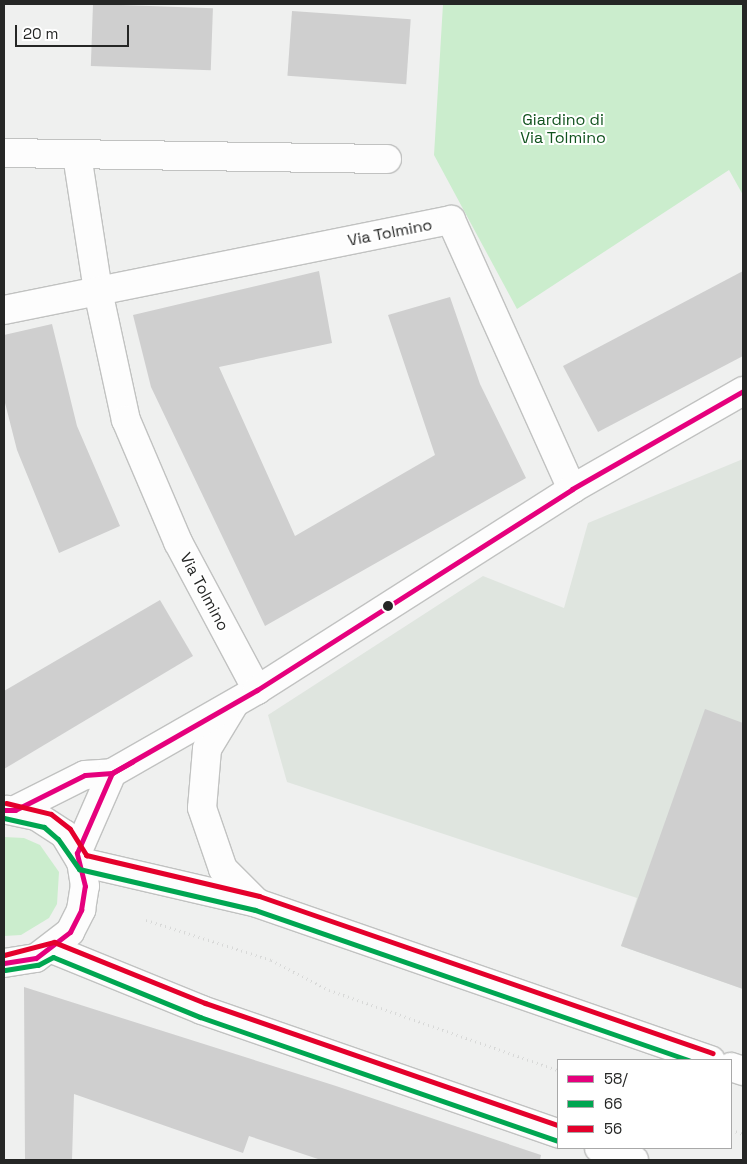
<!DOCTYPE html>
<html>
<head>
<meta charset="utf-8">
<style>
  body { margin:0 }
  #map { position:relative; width:747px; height:1164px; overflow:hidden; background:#eff0ef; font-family:"Space Grotesk",sans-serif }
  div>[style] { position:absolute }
  .built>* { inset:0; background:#dfe5df }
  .green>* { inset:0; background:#cbedcd }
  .building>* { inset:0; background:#cfcfcf; transform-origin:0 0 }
  .path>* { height:3px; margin-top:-1.5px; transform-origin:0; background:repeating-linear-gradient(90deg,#d8d9d8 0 1px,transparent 0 5px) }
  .roads { filter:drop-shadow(1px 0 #c1c2c1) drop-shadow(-1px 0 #c1c2c1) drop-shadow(0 1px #c1c2c1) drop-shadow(0 -1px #c1c2c1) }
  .minor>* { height:28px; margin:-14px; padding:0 14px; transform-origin:14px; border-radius:14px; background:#fdfdfd }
  .tertiary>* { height:28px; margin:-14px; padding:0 14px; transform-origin:14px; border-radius:14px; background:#fdfdfd }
  .bus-1>* { height:5px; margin:-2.5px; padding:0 2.5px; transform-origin:2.5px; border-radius:2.5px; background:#e5007d }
  .bus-2>* { height:5px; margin:-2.5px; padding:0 2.5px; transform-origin:2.5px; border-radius:2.5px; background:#00a651 }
  .bus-3>* { height:5px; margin:-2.5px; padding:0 2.5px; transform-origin:2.5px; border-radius:2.5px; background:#e4002b }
  .dots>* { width:14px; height:14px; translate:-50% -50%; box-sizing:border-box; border:2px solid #fff; border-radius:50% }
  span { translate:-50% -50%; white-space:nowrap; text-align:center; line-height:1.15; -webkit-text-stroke:4px #fff; paint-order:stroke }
  .park-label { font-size:16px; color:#10521d }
  .street-label { font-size:16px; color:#252625 }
  .frame { position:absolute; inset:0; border:5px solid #252625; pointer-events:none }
  .legend { position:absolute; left:557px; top:1059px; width:175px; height:90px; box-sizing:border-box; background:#fff; border:1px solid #a8a8a8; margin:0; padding:6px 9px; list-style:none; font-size:15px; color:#252625 }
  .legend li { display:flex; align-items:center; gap:10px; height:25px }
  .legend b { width:25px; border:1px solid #a8a8a8 }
  .scale { position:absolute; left:15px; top:25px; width:114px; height:22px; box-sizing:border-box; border:2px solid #252625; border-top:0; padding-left:6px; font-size:15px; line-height:18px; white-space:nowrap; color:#252625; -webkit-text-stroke:4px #fff; paint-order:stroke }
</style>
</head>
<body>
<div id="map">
  <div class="built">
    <i style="clip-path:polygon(743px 459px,743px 989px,621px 946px,637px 898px,287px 782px,268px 715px,483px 576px,564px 608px,588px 523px)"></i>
  </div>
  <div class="green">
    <i style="clip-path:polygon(443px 4px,743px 4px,743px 195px,729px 170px,517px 309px,434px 155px)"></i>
    <i style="clip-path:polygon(4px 837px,24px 838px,40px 845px,59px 872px,57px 904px,49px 918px,21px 935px,4px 936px)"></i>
  </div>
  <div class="building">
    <i style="left:93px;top:4px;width:120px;height:62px;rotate:2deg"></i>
    <i style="left:292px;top:11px;width:119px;height:65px;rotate:4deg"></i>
    <i style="clip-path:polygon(319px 271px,332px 343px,219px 367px,295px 536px,435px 455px,388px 315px,450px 297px,480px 384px,526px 478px,265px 626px,151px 387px,133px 315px)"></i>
    <i style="clip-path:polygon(743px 271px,743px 356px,598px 432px,563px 366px)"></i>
    <i style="clip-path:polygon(52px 324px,77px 426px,120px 526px,59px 553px,17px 450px,4px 399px,4px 335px)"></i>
    <i style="clip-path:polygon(160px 600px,193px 656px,4px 769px,4px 691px)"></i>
    <i style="clip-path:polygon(705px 709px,743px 723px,743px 989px,621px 946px)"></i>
    <i style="clip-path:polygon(24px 987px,336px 1086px,541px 1155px,540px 1160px,321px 1160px,249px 1136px,243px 1153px,74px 1094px,72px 1160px,25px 1160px)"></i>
  </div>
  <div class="path">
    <i style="left:146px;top:920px;width:131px;rotate:17.7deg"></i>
    <i style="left:271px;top:960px;width:65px;rotate:27.3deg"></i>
    <i style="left:329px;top:990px;width:243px;rotate:19.3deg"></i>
    <i style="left:731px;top:1130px;width:13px;rotate:18deg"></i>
  </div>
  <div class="roads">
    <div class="minor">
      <i style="left:4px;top:153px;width:383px;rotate:0.9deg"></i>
      <i style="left:77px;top:155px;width:138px;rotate:81.2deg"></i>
      <i style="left:98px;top:291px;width:132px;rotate:77.8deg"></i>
      <i style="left:126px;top:420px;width:133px;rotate:66.9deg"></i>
      <i style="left:178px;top:542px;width:168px;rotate:61.9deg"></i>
      <i style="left:4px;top:310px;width:456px;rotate:-11.4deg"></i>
      <i style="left:451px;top:220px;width:295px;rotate:65.8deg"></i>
    </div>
    <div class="tertiary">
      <i style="left:233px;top:706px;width:50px;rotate:121.2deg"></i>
      <i style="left:207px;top:749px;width:59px;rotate:94.8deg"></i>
      <i style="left:202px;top:808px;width:65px;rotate:71deg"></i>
      <i style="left:223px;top:869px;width:47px;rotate:45deg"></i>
      <i style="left:15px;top:810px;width:78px;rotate:-26.6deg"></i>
      <i style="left:85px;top:775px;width:27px;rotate:-4deg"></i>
      <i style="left:112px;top:773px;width:167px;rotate:-29.8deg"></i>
      <i style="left:257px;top:690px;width:374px;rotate:-32.5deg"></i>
      <i style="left:572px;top:489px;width:197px;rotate:-29.8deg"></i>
      <i style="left:77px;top:853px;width:87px;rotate:-66.4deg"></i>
      <i style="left:81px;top:862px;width:181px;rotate:13.1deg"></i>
      <i style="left:257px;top:903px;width:480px;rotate:19.1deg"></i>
      <i style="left:52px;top:949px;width:162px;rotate:22.1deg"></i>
      <i style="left:202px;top:1010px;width:377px;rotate:19.1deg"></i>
      <i style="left:4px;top:963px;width:32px;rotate:-9deg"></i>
      <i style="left:36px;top:958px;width:43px;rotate:-37.4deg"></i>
      <i style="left:70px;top:932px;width:25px;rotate:-63deg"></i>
      <i style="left:81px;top:910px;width:24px;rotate:-81deg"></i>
      <i style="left:85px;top:886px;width:24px;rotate:-99deg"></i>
      <i style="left:81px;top:862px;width:33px;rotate:-121deg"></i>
      <i style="left:64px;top:834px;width:33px;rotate:-147deg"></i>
      <i style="left:36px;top:816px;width:30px;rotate:-168deg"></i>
      <i style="left:731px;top:1067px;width:13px;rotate:18deg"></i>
      <i style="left:599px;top:1148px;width:37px;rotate:19deg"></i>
    </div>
  </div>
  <div class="bus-1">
    <i style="left:4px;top:810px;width:11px"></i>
    <i style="left:15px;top:810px;width:78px;rotate:-26.6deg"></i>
    <i style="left:85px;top:775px;width:27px;rotate:-4deg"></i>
    <i style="left:112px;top:773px;width:23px;rotate:-29deg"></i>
    <i style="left:4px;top:963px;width:32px;rotate:-9deg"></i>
    <i style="left:36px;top:958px;width:43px;rotate:-37.4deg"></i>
    <i style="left:70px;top:932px;width:25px;rotate:-63deg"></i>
    <i style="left:81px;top:910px;width:24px;rotate:-81deg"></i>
    <i style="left:85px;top:886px;width:34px;rotate:-104deg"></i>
    <i style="left:77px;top:853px;width:87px;rotate:-66.4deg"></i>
    <i style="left:112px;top:773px;width:167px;rotate:-29.8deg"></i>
    <i style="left:257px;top:690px;width:374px;rotate:-32.5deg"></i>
    <i style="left:572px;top:489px;width:197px;rotate:-29.8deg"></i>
  </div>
  <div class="bus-2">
    <i style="left:4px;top:818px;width:41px;rotate:12.7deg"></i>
    <i style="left:44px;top:827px;width:18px;rotate:41deg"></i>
    <i style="left:58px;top:839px;width:37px;rotate:55deg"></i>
    <i style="left:79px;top:869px;width:181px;rotate:13.1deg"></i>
    <i style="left:255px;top:910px;width:459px;rotate:19.1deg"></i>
    <i style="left:5px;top:970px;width:33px;rotate:-9deg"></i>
    <i style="left:38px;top:965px;width:17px;rotate:-28deg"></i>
    <i style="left:53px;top:957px;width:159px;rotate:22.2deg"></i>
    <i style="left:200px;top:1017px;width:377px;rotate:19.1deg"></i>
  </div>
  <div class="bus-3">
    <i style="left:6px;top:803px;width:46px;rotate:13.7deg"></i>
    <i style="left:51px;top:814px;width:24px;rotate:38deg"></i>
    <i style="left:70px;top:829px;width:31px;rotate:58deg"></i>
    <i style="left:86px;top:855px;width:178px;rotate:13.3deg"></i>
    <i style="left:259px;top:896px;width:480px;rotate:19.1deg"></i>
    <i style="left:4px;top:955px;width:52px;rotate:-14.6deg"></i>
    <i style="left:54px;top:942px;width:163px;rotate:22deg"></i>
    <i style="left:205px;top:1003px;width:373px;rotate:19.1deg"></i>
  </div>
  <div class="dots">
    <i style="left:388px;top:606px;background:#252625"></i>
  </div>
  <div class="park-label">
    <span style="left:563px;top:129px">Giardino di<br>Via Tolmino</span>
  </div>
  <div class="street-label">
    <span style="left:390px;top:233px;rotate:-11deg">Via Tolmino</span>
    <span style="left:204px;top:592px;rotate:62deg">Via Tolmino</span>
  </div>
  <div class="frame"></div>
  <ul class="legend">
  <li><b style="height:6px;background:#e5007d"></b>58/</li>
  <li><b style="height:6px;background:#00a651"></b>66</li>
  <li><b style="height:6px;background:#e4002b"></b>56</li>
  </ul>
  <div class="scale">20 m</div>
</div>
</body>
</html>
